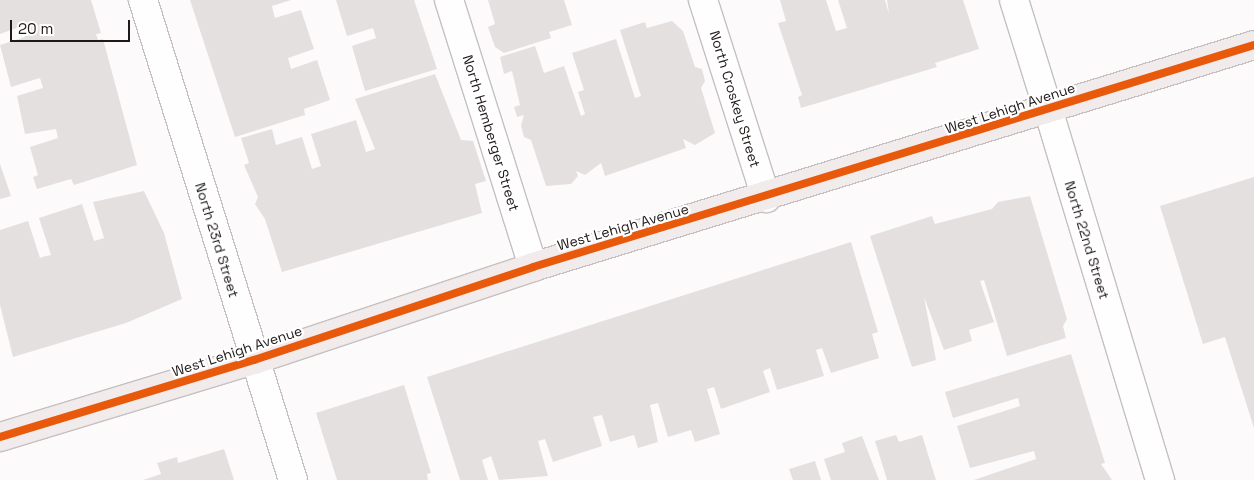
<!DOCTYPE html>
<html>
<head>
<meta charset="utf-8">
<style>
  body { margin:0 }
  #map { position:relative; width:1254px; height:480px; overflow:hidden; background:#fcfafa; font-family:"Space Grotesk",sans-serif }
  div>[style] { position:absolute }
  .building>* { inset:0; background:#e4e0e0 }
  .roads { filter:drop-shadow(1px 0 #c4c1c0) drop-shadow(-1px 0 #c4c1c0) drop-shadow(0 1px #c4c1c0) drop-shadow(0 -1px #c4c1c0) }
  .street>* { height:28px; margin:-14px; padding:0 14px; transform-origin:14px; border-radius:14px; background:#fffefe }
  .secondary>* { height:28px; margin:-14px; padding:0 14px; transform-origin:14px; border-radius:14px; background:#fffefe }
  .primary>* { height:28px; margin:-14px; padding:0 14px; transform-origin:14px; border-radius:14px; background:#f1eceb }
  .cycleway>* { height:8px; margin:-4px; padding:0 4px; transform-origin:4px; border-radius:4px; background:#e8590c }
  span { translate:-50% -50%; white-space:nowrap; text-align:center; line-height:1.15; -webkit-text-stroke:4.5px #fff; paint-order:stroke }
  .street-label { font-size:14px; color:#1f1918 }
  .scale { position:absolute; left:10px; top:20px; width:120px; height:22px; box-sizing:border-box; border:2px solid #1f1918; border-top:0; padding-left:6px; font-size:15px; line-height:18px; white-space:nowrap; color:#1f1918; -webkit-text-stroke:4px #fff; paint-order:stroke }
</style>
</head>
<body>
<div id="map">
  <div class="building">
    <i style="clip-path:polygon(0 0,91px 0,101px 33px,96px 34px,98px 40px,103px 39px,137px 165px,74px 185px,71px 179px,37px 189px,33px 177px,38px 175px,30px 147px,58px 138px,56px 129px,25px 134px,17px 96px,43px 88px,40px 78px,11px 87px,0 45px,25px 37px,22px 26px,0 34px)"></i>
    <i style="clip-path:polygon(190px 0,291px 0,272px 6px,275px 18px,301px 10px,314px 49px,288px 58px,291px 69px,317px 60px,330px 100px,304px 109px,305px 115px,235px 137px)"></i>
    <i style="clip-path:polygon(336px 0,414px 0,437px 69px,365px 91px,352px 46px,376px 38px,373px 28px,347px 36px)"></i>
    <i style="clip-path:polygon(488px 0,564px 0,572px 25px,549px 32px,551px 38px,504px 53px,495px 47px,488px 27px,495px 24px)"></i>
    <i style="clip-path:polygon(780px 0,826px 0,836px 31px,847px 28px,838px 0,885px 0,889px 14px,887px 0,963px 0,979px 49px,935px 63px,937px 67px,801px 108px,798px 97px,802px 95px,778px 23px,786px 21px)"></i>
    <i style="clip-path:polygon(672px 21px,683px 31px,695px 67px,702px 69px,705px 81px,701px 88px,715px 133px,695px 145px,683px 139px,686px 148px,605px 176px,601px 163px,585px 175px,576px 171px,578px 176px,571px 184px,546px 186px,531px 140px,524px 137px,521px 125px,524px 115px,517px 117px,514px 107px,520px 105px,512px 71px,504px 74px,500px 57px,535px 46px,544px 73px,564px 66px,581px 116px,585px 114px,578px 92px,584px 90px,572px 53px,616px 39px,635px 98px,641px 96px,620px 30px,645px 22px,647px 28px)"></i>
    <i style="clip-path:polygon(435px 74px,461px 140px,473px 141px,486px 181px,475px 184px,482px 213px,282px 272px,265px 219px,255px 204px,258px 197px,244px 165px,249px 163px,241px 138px,272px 129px,276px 145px,302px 137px,312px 169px,321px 166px,311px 134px,356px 120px,366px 152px,375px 149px,355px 99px)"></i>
    <i style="clip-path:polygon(0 164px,11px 196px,0 199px)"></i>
    <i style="clip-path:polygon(1254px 177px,1254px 428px,1225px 337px,1203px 344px,1160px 206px)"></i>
    <i style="clip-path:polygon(144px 191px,164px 233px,182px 299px,126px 323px,13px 357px,0 305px,0 230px,28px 221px,40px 258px,46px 256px,51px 255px,39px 218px,82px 204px,94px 241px,104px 238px,93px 202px)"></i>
    <i style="clip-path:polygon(1030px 196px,1067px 319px,1063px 326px,1066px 338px,1007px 356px,984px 280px,980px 281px,994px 322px,969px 330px,972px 341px,944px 350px,924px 297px,936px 360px,912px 367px,870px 236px,932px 216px,935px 224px,992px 209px,998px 202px)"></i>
    <i style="clip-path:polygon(851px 242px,878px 332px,872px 334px,879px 358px,831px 373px,822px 348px,816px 350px,824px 376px,777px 390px,770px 368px,763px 371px,770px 392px,721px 409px,714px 387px,707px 389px,720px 434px,695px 442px,691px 430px,668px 437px,658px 403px,650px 405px,658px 442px,638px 448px,634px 435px,610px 442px,602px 415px,593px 417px,602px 446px,553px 462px,545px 439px,538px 441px,548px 476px,499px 480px,491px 456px,482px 460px,488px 480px,460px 480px,427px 377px)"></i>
    <i style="clip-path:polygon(1071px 354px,1105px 463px,1101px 464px,1112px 480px,974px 480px,1036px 459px,1034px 451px,970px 468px,957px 426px,1020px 406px,1018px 398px,953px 418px,945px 392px)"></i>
    <i style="clip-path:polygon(404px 385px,431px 473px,427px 474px,428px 480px,337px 480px,316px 413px)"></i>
    <i style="clip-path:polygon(896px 435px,899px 442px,922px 435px,936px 480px,942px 480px,887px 480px,875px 441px)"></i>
    <i style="clip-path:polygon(862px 436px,879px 480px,831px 480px,824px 459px,845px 452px,842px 443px)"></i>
    <i style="clip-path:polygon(224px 449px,234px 480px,143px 480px,161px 474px,157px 463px,177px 457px,178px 463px)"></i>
    <i style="clip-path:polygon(815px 461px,821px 480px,793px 480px,789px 469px)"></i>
  </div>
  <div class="roads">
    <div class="street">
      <i style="left:143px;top:0;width:503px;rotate:72.65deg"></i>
      <i style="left:449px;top:0;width:280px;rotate:72.5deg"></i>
      <i style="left:703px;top:0;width:208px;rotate:72.3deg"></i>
      <i style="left:1014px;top:0;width:114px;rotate:72.7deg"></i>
    </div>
    <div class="secondary">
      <i style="left:1048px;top:109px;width:388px;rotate:73.2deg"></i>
    </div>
    <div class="primary">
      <i style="left:0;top:437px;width:265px;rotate:-16.9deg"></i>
      <i style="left:254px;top:360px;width:294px;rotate:-18.4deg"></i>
      <i style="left:533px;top:267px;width:754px;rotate:-17.11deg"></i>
    </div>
  </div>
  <div class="cycleway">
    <i style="left:0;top:437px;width:265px;rotate:-16.9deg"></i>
    <i style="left:254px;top:360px;width:294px;rotate:-18.4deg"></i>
    <i style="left:533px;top:267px;width:754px;rotate:-17.11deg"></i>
  </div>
  <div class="street-label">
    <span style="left:735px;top:99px;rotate:73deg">North Croskey Street</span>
    <span style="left:1010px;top:108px;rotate:-18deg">West Lehigh Avenue</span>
    <span style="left:491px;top:133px;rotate:73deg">North Hemberger Street</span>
    <span style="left:623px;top:227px;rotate:-16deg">West Lehigh Avenue</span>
    <span style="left:217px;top:240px;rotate:73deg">North 23rd Street</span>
    <span style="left:1087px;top:240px;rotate:73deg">North 22nd Street</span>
    <span style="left:237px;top:351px;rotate:-18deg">West Lehigh Avenue</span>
  </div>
  <div class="scale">20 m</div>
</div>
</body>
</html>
